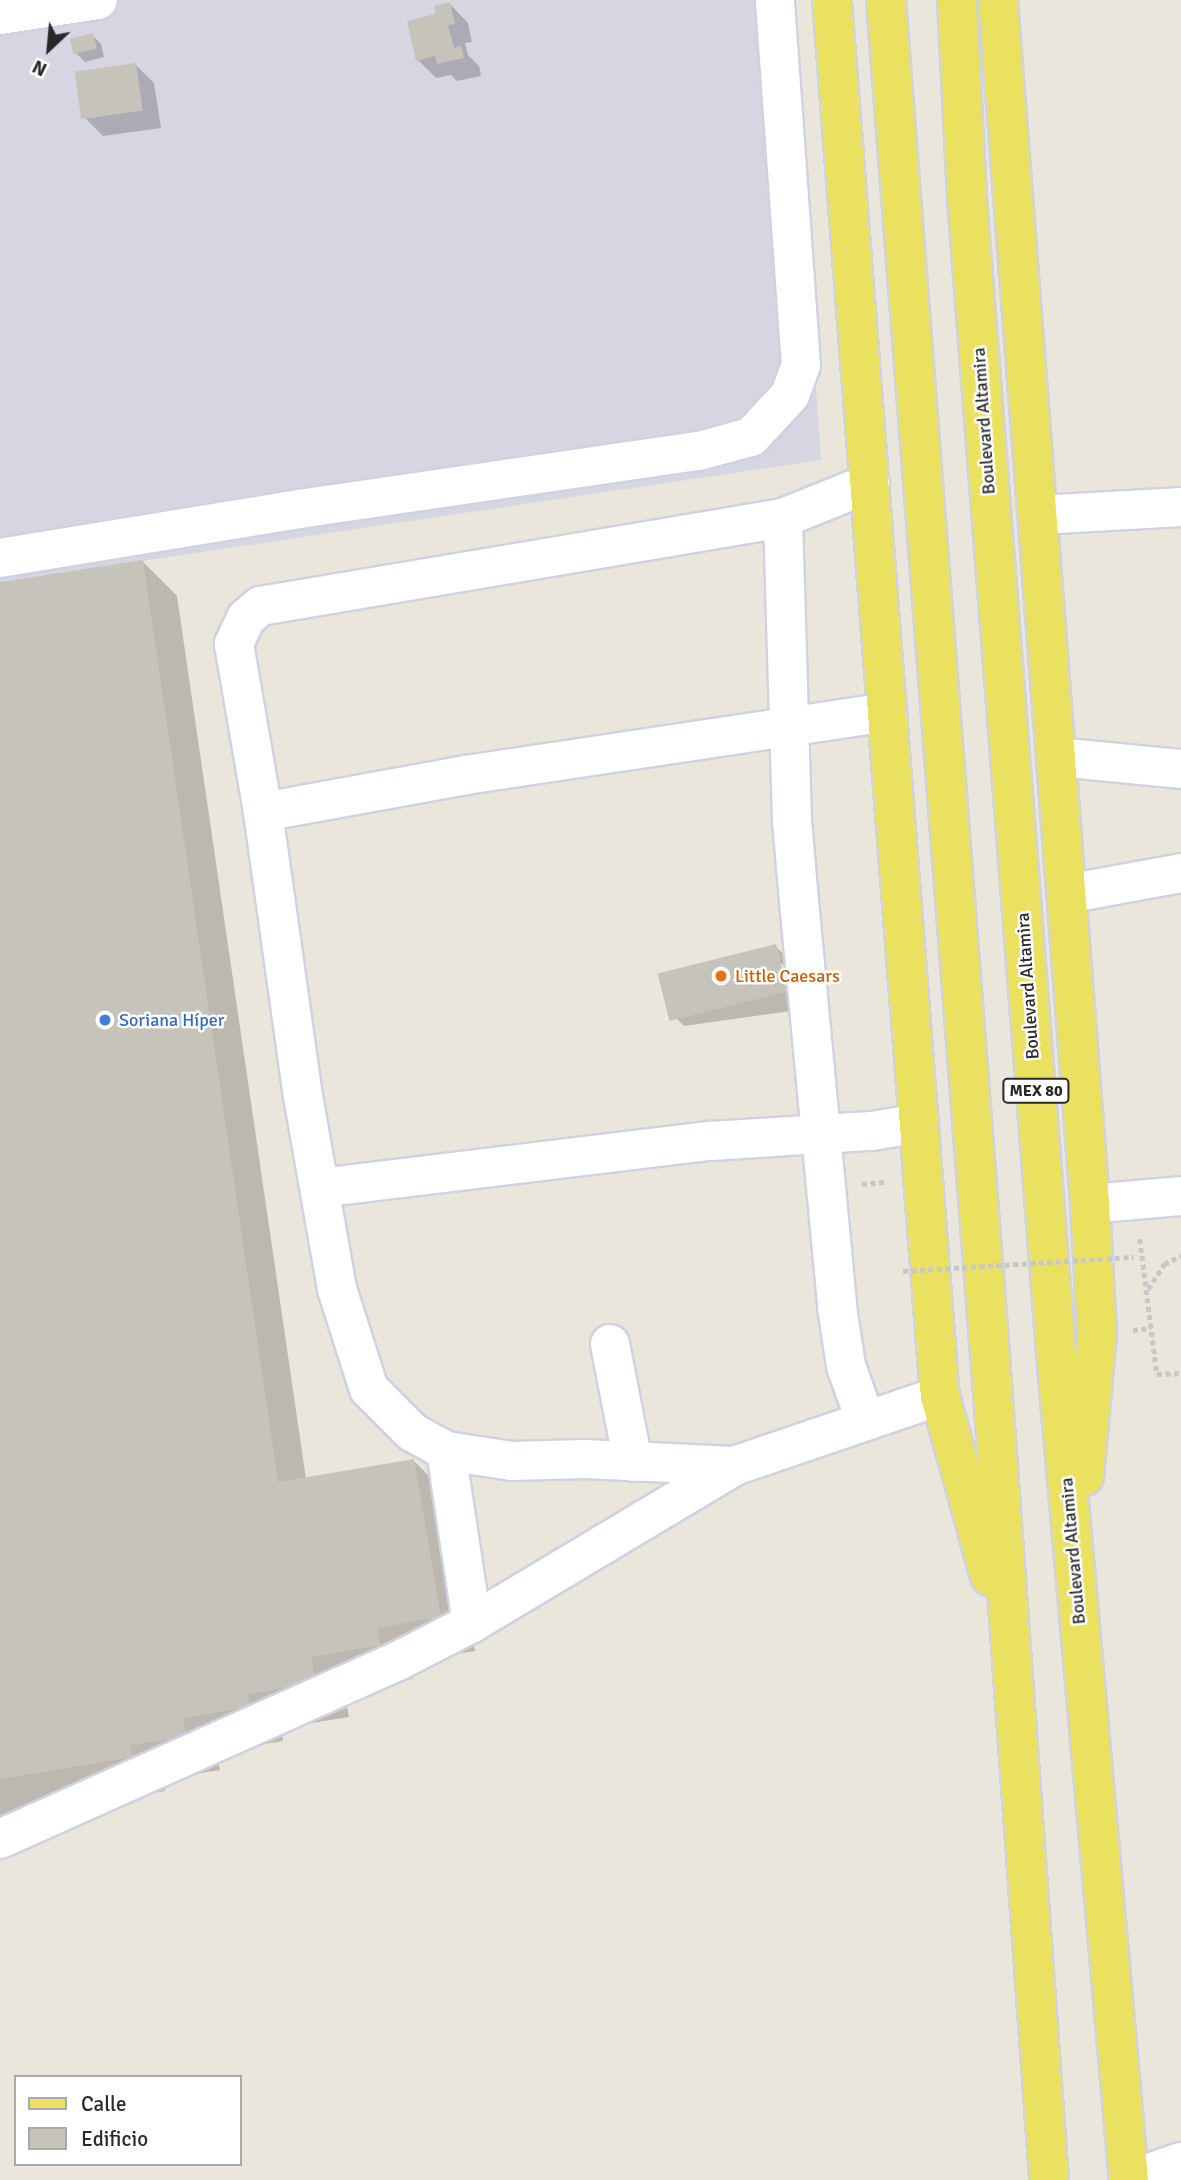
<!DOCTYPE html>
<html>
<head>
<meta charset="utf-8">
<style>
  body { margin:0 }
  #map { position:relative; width:1181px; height:2180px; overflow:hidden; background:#ebe6db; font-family:Signika,sans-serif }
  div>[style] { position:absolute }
  .airport>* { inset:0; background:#d6d6e3 }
  .shadow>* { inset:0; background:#0003 }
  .building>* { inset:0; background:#c6c3bb; transform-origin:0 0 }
  .path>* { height:4.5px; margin-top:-2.25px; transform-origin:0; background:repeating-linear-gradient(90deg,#c7c7c7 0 5px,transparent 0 8.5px) }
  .roads { filter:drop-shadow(2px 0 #d0d1e1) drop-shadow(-2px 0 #d0d1e1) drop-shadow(0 2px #d0d1e1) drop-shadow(0 -2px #d0d1e1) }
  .minor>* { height:38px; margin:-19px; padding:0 19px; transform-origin:19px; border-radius:19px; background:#fff }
  .major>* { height:38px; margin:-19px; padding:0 19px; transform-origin:19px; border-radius:19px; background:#ebe160 }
  .path-bridge>* { height:4.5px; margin-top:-2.25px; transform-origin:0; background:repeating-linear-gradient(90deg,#c7c7c7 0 5px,transparent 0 8.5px) }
  .dots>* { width:19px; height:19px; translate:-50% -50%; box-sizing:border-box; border:4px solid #fff; border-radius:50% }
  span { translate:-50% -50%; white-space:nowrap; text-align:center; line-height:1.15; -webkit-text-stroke:5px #fff; paint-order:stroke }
  .shield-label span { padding:2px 5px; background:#fff; border:2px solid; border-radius:5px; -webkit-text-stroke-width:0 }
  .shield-label { font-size:16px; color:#292929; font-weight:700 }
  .street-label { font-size:18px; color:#292929 }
  .food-label { font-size:18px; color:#c56008 }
  .left { translate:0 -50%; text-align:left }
  .shop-label { font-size:18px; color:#366cbe }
  .legend { position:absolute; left:14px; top:2075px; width:228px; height:91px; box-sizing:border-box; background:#fff; border:2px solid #a9a9a9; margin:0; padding:9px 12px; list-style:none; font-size:21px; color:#292929 }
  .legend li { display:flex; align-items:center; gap:14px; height:35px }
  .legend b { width:35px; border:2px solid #a9a9a9 }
  .north { position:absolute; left:14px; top:14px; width:70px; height:70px; -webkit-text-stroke:5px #fff; paint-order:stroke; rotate:206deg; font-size:19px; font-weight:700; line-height:28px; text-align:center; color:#292929 }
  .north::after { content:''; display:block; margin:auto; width:24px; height:32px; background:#292929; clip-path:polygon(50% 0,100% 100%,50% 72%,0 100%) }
</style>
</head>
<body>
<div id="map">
  <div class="airport">
    <i style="clip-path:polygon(0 0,789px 0,821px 460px,0 582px)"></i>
  </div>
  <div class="shadow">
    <i style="clip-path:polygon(450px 4px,468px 23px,472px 42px,465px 43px,468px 55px,479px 66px,481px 76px,457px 81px,451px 75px,436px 78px,418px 60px,438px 15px)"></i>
    <i style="clip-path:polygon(92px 35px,101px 44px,104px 57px,85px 62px,76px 53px)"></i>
    <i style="clip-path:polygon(136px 65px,154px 83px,161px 128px,103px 136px,85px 118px)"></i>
    <i style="clip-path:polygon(142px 561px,177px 596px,306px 1479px,414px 1461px,448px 1495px,475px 1651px,410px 1662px,413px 1679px,344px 1691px,349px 1717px,281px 1728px,283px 1741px,216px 1752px,220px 1770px,163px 1779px,165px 1791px,0 1818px,0 583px)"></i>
    <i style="clip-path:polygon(evenodd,775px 946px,794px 964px,805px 1009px,684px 1026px,666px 1008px,775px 946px,779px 964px,783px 964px,792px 999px,788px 1000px,779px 964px)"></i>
  </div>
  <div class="building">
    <i style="clip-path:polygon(450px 2px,455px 24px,448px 25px,454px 48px,461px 46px,464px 58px,437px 64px,435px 56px,416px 61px,407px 21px,435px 14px,434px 6px)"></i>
    <i style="left:93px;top:33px;width:16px;height:24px;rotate:76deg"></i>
    <i style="left:136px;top:63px;width:48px;height:62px;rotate:82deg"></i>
    <i style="clip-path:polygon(143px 560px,278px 1482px,414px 1459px,441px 1617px,377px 1628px,380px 1645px,311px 1657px,316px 1683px,248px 1694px,250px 1707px,183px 1718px,186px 1737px,130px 1745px,132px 1757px,0 1779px,0 582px)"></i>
    <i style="left:776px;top:944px;width:49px;height:122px;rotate:76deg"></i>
  </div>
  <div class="path">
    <i style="left:862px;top:1184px;width:22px;rotate:-5deg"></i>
    <i style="left:1140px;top:1239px;width:136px;rotate:82.8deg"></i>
    <i style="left:1157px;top:1374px;width:24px;rotate:-2deg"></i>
    <i style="left:1148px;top:1289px;width:30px;rotate:-57deg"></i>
    <i style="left:1164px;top:1264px;width:19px;rotate:-25deg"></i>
    <i style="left:1133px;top:1330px;width:18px;rotate:-6deg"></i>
  </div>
  <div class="roads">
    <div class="minor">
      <i style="left:0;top:15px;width:99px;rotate:-8.7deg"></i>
      <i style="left:870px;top:483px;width:94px;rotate:158.1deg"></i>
      <i style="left:783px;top:518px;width:530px;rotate:170.45deg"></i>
      <i style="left:260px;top:606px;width:18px;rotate:139deg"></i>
      <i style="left:246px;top:618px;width:29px;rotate:115deg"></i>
      <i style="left:234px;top:644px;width:170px;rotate:80.2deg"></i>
      <i style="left:263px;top:812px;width:287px;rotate:82deg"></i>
      <i style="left:303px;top:1096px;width:196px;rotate:80deg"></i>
      <i style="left:337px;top:1289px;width:105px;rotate:72.3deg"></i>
      <i style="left:369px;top:1389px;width:61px;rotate:45deg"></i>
      <i style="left:412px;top:1432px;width:39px;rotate:29deg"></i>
      <i style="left:446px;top:1451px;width:67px;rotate:8.6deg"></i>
      <i style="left:512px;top:1461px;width:73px;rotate:-1.6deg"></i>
      <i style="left:585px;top:1459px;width:149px;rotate:2.7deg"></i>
      <i style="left:734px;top:1466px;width:218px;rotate:-18.8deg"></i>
      <i style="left:1039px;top:515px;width:142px;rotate:-3.2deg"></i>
      <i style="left:783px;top:518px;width:303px;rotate:88.3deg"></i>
      <i style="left:792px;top:821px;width:91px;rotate:85deg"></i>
      <i style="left:800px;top:912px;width:397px;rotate:84.6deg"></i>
      <i style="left:837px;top:1307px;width:60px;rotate:81.3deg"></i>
      <i style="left:846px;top:1366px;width:56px;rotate:70.3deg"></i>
      <i style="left:0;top:558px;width:303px;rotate:-9.3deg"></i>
      <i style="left:299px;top:509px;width:404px;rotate:-8.3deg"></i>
      <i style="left:699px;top:451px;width:54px;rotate:-15.1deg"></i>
      <i style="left:751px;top:437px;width:57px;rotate:-47.1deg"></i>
      <i style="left:790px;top:395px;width:32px;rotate:-70deg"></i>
      <i style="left:801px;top:365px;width:366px;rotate:-94.1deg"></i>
      <i style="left:1057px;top:757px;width:125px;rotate:5.5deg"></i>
      <i style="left:263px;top:812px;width:206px;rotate:-10.3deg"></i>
      <i style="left:466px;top:775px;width:426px;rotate:-8.5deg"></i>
      <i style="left:1067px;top:894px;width:116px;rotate:-10.4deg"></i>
      <i style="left:320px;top:1188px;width:394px;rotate:-6.9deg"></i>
      <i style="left:711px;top:1141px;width:161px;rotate:-3.6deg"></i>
      <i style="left:872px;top:1131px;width:48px;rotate:-9.7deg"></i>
      <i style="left:1090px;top:1204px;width:91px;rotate:-5deg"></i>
      <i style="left:610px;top:1344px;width:120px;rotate:79deg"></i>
      <i style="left:446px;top:1451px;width:174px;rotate:81.4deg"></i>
      <i style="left:0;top:1839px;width:436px;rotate:-24.1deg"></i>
      <i style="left:398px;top:1661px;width:83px;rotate:-27.2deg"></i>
      <i style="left:472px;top:1623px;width:305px;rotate:-30.9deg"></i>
      <i style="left:1129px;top:2180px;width:55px;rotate:-19.1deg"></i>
    </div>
    <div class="major">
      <i style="left:832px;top:0;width:1400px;rotate:85.58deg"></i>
      <i style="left:940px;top:1396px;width:187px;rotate:74.5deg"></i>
      <i style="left:886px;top:0;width:1372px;rotate:85.61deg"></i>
      <i style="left:991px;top:1368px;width:814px;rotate:85.91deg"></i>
      <i style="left:957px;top:0;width:198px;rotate:87.1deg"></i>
      <i style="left:967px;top:198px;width:1183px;rotate:85.59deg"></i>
      <i style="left:1058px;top:1377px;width:806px;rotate:84.95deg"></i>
      <i style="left:998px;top:0;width:1208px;rotate:85.63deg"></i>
      <i style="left:1090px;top:1204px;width:130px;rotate:86.9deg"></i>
      <i style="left:1097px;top:1334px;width:143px;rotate:95.2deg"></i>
    </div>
  </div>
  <div class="path-bridge">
    <i style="left:903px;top:1271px;width:231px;rotate:-3.5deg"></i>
  </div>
  <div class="dots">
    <i style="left:721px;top:976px;background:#e8710a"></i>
    <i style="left:105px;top:1020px;background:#3f7fe0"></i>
  </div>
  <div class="shield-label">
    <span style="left:1036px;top:1091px">MEX 80</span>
  </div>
  <div class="street-label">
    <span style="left:984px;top:421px;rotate:-94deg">Boulevard Altamira</span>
    <span style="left:1028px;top:986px;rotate:-94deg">Boulevard Altamira</span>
    <span style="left:1073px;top:1551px;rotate:-95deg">Boulevard Altamira</span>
  </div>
  <div class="food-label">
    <span class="left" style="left:735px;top:976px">Little Caesars</span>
  </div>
  <div class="shop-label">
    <span class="left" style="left:119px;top:1020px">Soriana Híper</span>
  </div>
  <ul class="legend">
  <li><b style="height:9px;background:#ebe160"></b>Calle</li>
  <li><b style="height:19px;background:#c6c3bb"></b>Edificio</li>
  </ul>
  <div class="north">N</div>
</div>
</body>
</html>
